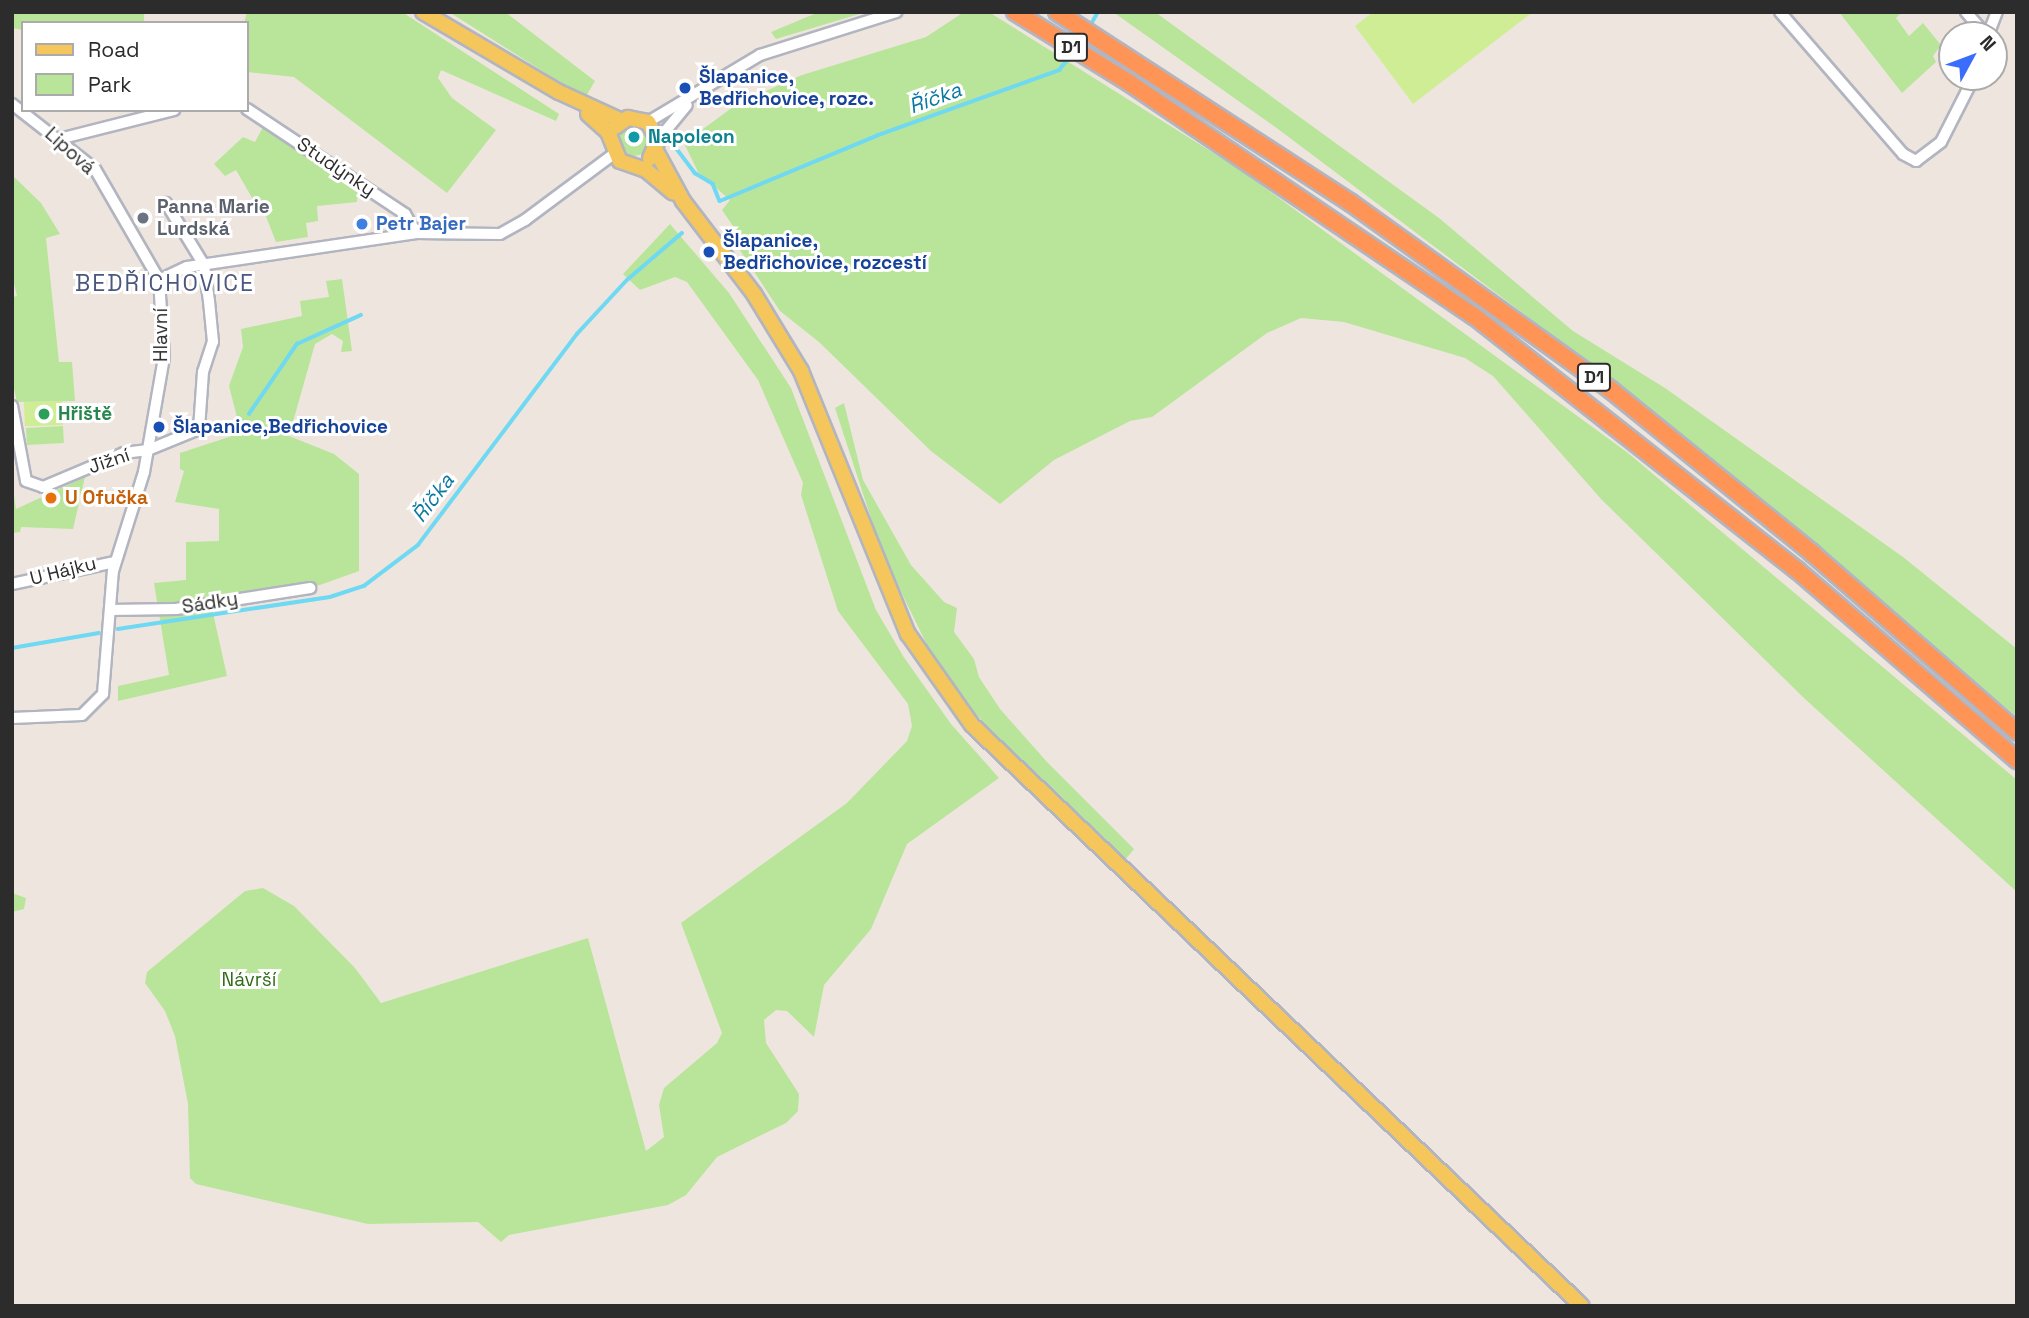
<!DOCTYPE html>
<html>
<head>
<meta charset="utf-8">
<style>
  body { margin:0 }
  #map { position:relative; width:2029px; height:1318px; overflow:hidden; background:#eee6de; font-family:"Space Grotesk",sans-serif }
  div>[style] { position:absolute }
  .green>* { inset:0; background:#b8e599; transform-origin:0 0 }
  .round { border-radius:50% }
  .pitch>* { inset:0; background:#ceed95; transform-origin:0 0 }
  .stream>* { height:3.5px; margin:-1.75px; padding:0 1.75px; transform-origin:1.75px; border-radius:1.75px; background:#6fd8f2 }
  .roads { filter:drop-shadow(2px 0 #b2b5c0) drop-shadow(-2px 0 #b2b5c0) drop-shadow(0 2px #b2b5c0) drop-shadow(0 -2px #b2b5c0) }
  .minor>* { height:10px; margin:-5px; padding:0 5px; transform-origin:5px; border-radius:5px; background:#fff }
  .major>* { height:14px; margin:-7px; padding:0 7px; transform-origin:7px; border-radius:7px; background:#f4c65c }
  .highway>* { height:16px; margin:-8px; padding:0 8px; transform-origin:8px; border-radius:8px; background:#ff9457 }
  .dots>* { width:19px; height:19px; translate:-50% -50%; box-sizing:border-box; border:4px solid #fff; border-radius:50% }
  span { translate:-50% -50%; white-space:nowrap; text-align:center; line-height:1.15; -webkit-text-stroke:6px #fff; paint-order:stroke }
  .shield-label span { padding:2px 5px; background:#fff; border:2px solid; border-radius:5px; -webkit-text-stroke-width:0 }
  .shield-label { font-size:18px; color:#2c2c2c; font-weight:700 }
  .transit-label { font-size:19px; color:#164399; font-weight:700 }
  .left { translate:0 -50%; text-align:left }
  .culture-label { font-size:19px; color:#0d838f; font-weight:700 }
  .street-label { font-size:19px; color:#2c2c2c }
  .worship-label { font-size:19px; color:#5b616d; font-weight:700 }
  .shop-label { font-size:19px; color:#366cbe; font-weight:700 }
  .leisure-label { font-size:19px; color:#27864d; font-weight:700 }
  .food-label { font-size:19px; color:#c56008; font-weight:700 }
  .park-label { font-size:19px; color:#306c19 }
  .water-label { font-size:21px; color:#0a78a1; font-style:italic }
  .quarter-label { font-size:23px; color:#4a577e; letter-spacing:2px }
  .frame { position:absolute; inset:0; border:14px solid #2c2c2c; pointer-events:none }
  .legend { position:absolute; left:21px; top:21px; width:228px; height:91px; box-sizing:border-box; background:#fff; border:2px solid #ababab; margin:0; padding:9px 12px; list-style:none; font-size:21px; color:#2c2c2c }
  .legend li { display:flex; align-items:center; gap:14px; height:35px }
  .legend b { width:35px; border:2px solid #ababab }
  .north { position:absolute; left:1938px; top:21px; width:70px; height:70px; box-sizing:border-box; background:#fff; border:2px solid #ababab; border-radius:50%; rotate:49deg; font-size:19px; font-weight:700; line-height:28px; text-align:center; color:#2c2c2c }
  .north::after { content:''; display:block; margin:auto; width:24px; height:32px; background:#3a6cfe; clip-path:polygon(50% 0,100% 100%,50% 72%,0 100%) }
</style>
</head>
<body>
<div id="map">
  <div class="green">
    <i style="clip-path:polygon(12px 12px,144px 12px,144px 23px,23px 23px,23px 30px,12px 28px)"></i>
    <i style="clip-path:polygon(247px 12px,402px 12px,559px 114px,556px 121px,441px 70px,438px 78px,452px 98px,496px 130px,447px 193px,294px 77px,247px 72px,244px 23px)"></i>
    <i style="clip-path:polygon(449px 12px,505px 12px,595px 81px,585px 98px)"></i>
    <i style="clip-path:polygon(819px 12px,866px 12px,776px 39px,771px 32px)"></i>
    <i style="clip-path:polygon(964px 12px,989px 12px,1242px 171px,1628px 453px,2017px 780px,2017px 892px,1805px 699px,1601px 499px,1493px 376px,1465px 358px,1344px 322px,1301px 318px,1267px 333px,1152px 417px,1130px 421px,1054px 460px,1000px 504px,931px 451px,819px 342px,780px 311px,730px 235px,735px 229px,722px 210px,730px 200px,698px 172px,684px 143px,737px 104px,802px 75px,926px 37px)"></i>
    <i style="clip-path:polygon(1113px 12px,1155px 12px,1439px 218px,1573px 331px,1665px 388px,1903px 557px,2017px 649px,2017px 717px,1661px 417px,1278px 129px)"></i>
    <i style="clip-path:polygon(1839px 12px,1902px 12px,1896px 18px,1909px 36px,1923px 23px,1941px 45px,1933px 56px,1936px 62px,1902px 93px)"></i>
    <i class="round" style="left:619px;top:126px;width:30px;height:30px"></i>
    <i style="clip-path:polygon(263px 127px,358px 188px,357px 202px,317px 206px,318px 221px,306px 223px,308px 237px,276px 242px,260px 201px,255px 203px,236px 170px,225px 176px,214px 164px,243px 137px,255px 142px)"></i>
    <i style="clip-path:polygon(12px 175px,41px 203px,60px 234px,46px 238px,59px 362px,72px 362px,75px 401px,17px 402px,12px 380px,12px 297px,17px 296px,12px 275px)"></i>
    <i style="clip-path:polygon(670px 224px,729px 293px,791px 388px,876px 610px,903px 656px,951px 724px,999px 778px,907px 844px,871px 929px,824px 985px,814px 1037px,787px 1011px,776px 1010px,764px 1020px,766px 1043px,799px 1094px,798px 1111px,786px 1123px,717px 1157px,686px 1195px,668px 1205px,509px 1235px,501px 1242px,478px 1222px,368px 1224px,196px 1184px,190px 1178px,188px 1104px,175px 1036px,165px 1011px,145px 983px,147px 972px,245px 891px,263px 888px,294px 906px,355px 968px,381px 1003px,588px 938px,646px 1151px,664px 1137px,659px 1105px,664px 1088px,717px 1043px,722px 1033px,681px 923px,847px 803px,907px 741px,912px 726px,908px 704px,838px 611px,801px 495px,803px 483px,758px 380px,687px 282px,675px 277px,640px 290px,623px 274px)"></i>
    <i style="clip-path:polygon(342px 279px,352px 351px,341px 352px,343px 341px,332px 334px,315px 344px,289px 436px,334px 454px,359px 474px,359px 571px,320px 585px,211px 604px,227px 676px,118px 701px,118px 686px,169px 675px,154px 583px,186px 580px,186px 542px,219px 541px,219px 509px,175px 502px,184px 471px,180px 469px,180px 453px,241px 433px,229px 386px,243px 347px,241px 329px,302px 316px,300px 301px,329px 297px,326px 281px)"></i>
    <i style="clip-path:polygon(844px 403px,863px 480px,911px 565px,944px 602px,957px 608px,954px 632px,974px 659px,979px 677px,1000px 709px,1048px 763px,1134px 849px,1125px 860px,1009px 749px,973px 711px,930px 651px,883px 555px,835px 408px)"></i>
    <i style="left:63px;top:426px;width:17px;height:37px;rotate:87deg"></i>
    <i style="clip-path:polygon(85px 477px,73px 529px,21px 527px,20px 532px,12px 533px,12px 481px,16px 509px)"></i>
    <i style="clip-path:polygon(12px 893px,26px 898px,24px 909px,12px 912px)"></i>
  </div>
  <div class="pitch">
    <i style="clip-path:polygon(1373px 12px,1533px 12px,1413px 104px,1355px 26px)"></i>
    <i style="left:62px;top:401px;width:24px;height:38px;rotate:88deg"></i>
  </div>
  <div class="stream">
    <i style="left:1089px;top:28px;width:18px;rotate:-61deg"></i>
    <i style="left:674px;top:145px;width:35px;rotate:53deg"></i>
    <i style="left:695px;top:173px;width:21px;rotate:31deg"></i>
    <i style="left:713px;top:184px;width:18px;rotate:68deg"></i>
    <i style="left:720px;top:201px;width:169px;rotate:-22.6deg"></i>
    <i style="left:876px;top:136px;width:195px;rotate:-19.8deg"></i>
    <i style="left:1059px;top:70px;width:23px;rotate:-50deg"></i>
    <i style="left:249px;top:414px;width:85px;rotate:-55.6deg"></i>
    <i style="left:297px;top:344px;width:70px;rotate:-24.4deg"></i>
    <i style="left:118px;top:629px;width:214px;rotate:-8.6deg"></i>
    <i style="left:330px;top:597px;width:36px;rotate:-18deg"></i>
    <i style="left:364px;top:586px;width:68px;rotate:-37.2deg"></i>
    <i style="left:418px;top:545px;width:264px;rotate:-53deg"></i>
    <i style="left:577px;top:334px;width:74px;rotate:-47.2deg"></i>
    <i style="left:627px;top:280px;width:72px;rotate:-40.5deg"></i>
    <i style="left:12px;top:648px;width:88px;rotate:-9.8deg"></i>
  </div>
  <div class="roads">
    <div class="minor">
      <i style="left:1780px;top:12px;width:188px;rotate:49.1deg"></i>
      <i style="left:1903px;top:154px;width:15px;rotate:28deg"></i>
      <i style="left:1916px;top:161px;width:31px;rotate:-37deg"></i>
      <i style="left:1941px;top:142px;width:73px;rotate:-63.1deg"></i>
      <i style="left:1966px;top:12px;width:30px;rotate:49deg"></i>
      <i style="left:1988px;top:35px;width:25px;rotate:-69deg"></i>
      <i style="left:12px;top:104px;width:105px;rotate:38.1deg"></i>
      <i style="left:95px;top:169px;width:128px;rotate:60deg"></i>
      <i style="left:247px;top:109px;width:190px;rotate:33.6deg"></i>
      <i style="left:405px;top:214px;width:22px;rotate:60deg"></i>
      <i style="left:648px;top:122px;width:131px;rotate:-30.9deg"></i>
      <i style="left:760px;top:55px;width:143px;rotate:-17.5deg"></i>
      <i style="left:59px;top:139px;width:119px;rotate:-14.2deg"></i>
      <i style="left:658px;top:140px;width:45px;rotate:-50.4deg"></i>
      <i style="left:12px;top:406px;width:76px;rotate:79.4deg"></i>
      <i style="left:26px;top:481px;width:18px;rotate:19deg"></i>
      <i style="left:43px;top:487px;width:88px;rotate:-22.8deg"></i>
      <i style="left:124px;top:453px;width:24px;rotate:-7deg"></i>
      <i style="left:148px;top:450px;width:55px;rotate:-22.4deg"></i>
      <i style="left:199px;top:429px;width:57px;rotate:-86deg"></i>
      <i style="left:203px;top:372px;width:32px;rotate:-72deg"></i>
      <i style="left:213px;top:342px;width:41px;rotate:-95.6deg"></i>
      <i style="left:209px;top:301px;width:36px;rotate:-98deg"></i>
      <i style="left:204px;top:265px;width:73px;rotate:-121.5deg"></i>
      <i style="left:12px;top:584px;width:105px;rotate:-12.1deg"></i>
      <i style="left:110px;top:610px;width:66px;rotate:-0.9deg"></i>
      <i style="left:176px;top:609px;width:136px;rotate:-8.9deg"></i>
      <i style="left:12px;top:718px;width:70px;rotate:-2.5deg"></i>
      <i style="left:82px;top:715px;width:30px;rotate:-45deg"></i>
      <i style="left:103px;top:694px;width:123px;rotate:-85.4deg"></i>
      <i style="left:113px;top:571px;width:104px;rotate:-72.6deg"></i>
      <i style="left:144px;top:472px;width:117px;rotate:-80.1deg"></i>
      <i style="left:164px;top:357px;width:77px;rotate:-93.7deg"></i>
      <i style="left:159px;top:280px;width:31px;rotate:-25deg"></i>
      <i style="left:187px;top:267px;width:232px;rotate:-8.4deg"></i>
      <i style="left:416px;top:233px;width:84px;rotate:0.7deg"></i>
      <i style="left:500px;top:234px;width:29px;rotate:-29deg"></i>
      <i style="left:525px;top:220px;width:111px;rotate:-36.6deg"></i>
    </div>
    <div class="major">
      <i style="left:423px;top:12px;width:158px;rotate:30.5deg"></i>
      <i style="left:559px;top:92px;width:69px;rotate:24.7deg"></i>
      <i style="left:588px;top:114px;width:27px;rotate:42deg"></i>
      <i style="left:608px;top:132px;width:31px;rotate:68deg"></i>
      <i style="left:620px;top:161px;width:28px;rotate:19deg"></i>
      <i style="left:646px;top:170px;width:35px;rotate:40deg"></i>
      <i style="left:615px;top:127px;width:16px;rotate:-35deg"></i>
      <i style="left:628px;top:118px;width:20px;rotate:11deg"></i>
      <i style="left:648px;top:122px;width:21px;rotate:61deg"></i>
      <i style="left:658px;top:140px;width:20px;rotate:114deg"></i>
      <i style="left:656px;top:151px;width:57px;rotate:61.6deg"></i>
      <i style="left:683px;top:201px;width:117px;rotate:52.6deg"></i>
      <i style="left:754px;top:294px;width:90px;rotate:58.6deg"></i>
      <i style="left:801px;top:371px;width:284px;rotate:67.9deg"></i>
      <i style="left:908px;top:634px;width:111px;rotate:54.9deg"></i>
      <i style="left:972px;top:725px;width:842px;rotate:43.61deg"></i>
    </div>
    <div class="highway">
      <i style="left:1015px;top:12px;width:133px;rotate:31.8deg"></i>
      <i style="left:1128px;top:82px;width:418px;rotate:34.1deg"></i>
      <i style="left:1474px;top:316px;width:411px;rotate:38.2deg"></i>
      <i style="left:1797px;top:570px;width:291px;rotate:40.8deg"></i>
      <i style="left:1057px;top:12px;width:351px;rotate:33deg"></i>
      <i style="left:1351px;top:203px;width:320px;rotate:35.7deg"></i>
      <i style="left:1611px;top:390px;width:259px;rotate:39deg"></i>
      <i style="left:1812px;top:553px;width:272px;rotate:41.1deg"></i>
    </div>
  </div>
  <div class="dots">
    <i style="left:685px;top:88px;background:#1a4fb4"></i>
    <i style="left:634px;top:137px;background:#0f9aa8"></i>
    <i style="left:143px;top:218px;background:#6b7280"></i>
    <i style="left:362px;top:224px;background:#3f7fe0"></i>
    <i style="left:709px;top:252px;background:#1a4fb4"></i>
    <i style="left:44px;top:414px;background:#2e9e5b"></i>
    <i style="left:159px;top:427px;background:#1a4fb4"></i>
    <i style="left:51px;top:498px;background:#e8710a"></i>
  </div>
  <div class="shield-label">
    <span style="left:1071px;top:47px">D1</span>
    <span style="left:1594px;top:377px">D1</span>
  </div>
  <div class="transit-label">
    <span class="left" style="left:699px;top:88px">Šlapanice,<br>Bedřichovice, rozc.</span>
    <span class="left" style="left:723px;top:252px">Šlapanice,<br>Bedřichovice, rozcestí</span>
    <span class="left" style="left:173px;top:427px">Šlapanice,Bedřichovice</span>
  </div>
  <div class="culture-label">
    <span class="left" style="left:648px;top:137px">Napoleon</span>
  </div>
  <div class="street-label">
    <span style="left:70px;top:151px;rotate:42deg">Lipová</span>
    <span style="left:336px;top:167px;rotate:34deg">Studýnky</span>
    <span style="left:161px;top:335px;rotate:-90deg">Hlavní</span>
    <span style="left:109px;top:461px;rotate:-19deg">Jižní</span>
    <span style="left:63px;top:571px;rotate:-14deg">U Hájku</span>
    <span style="left:210px;top:603px;rotate:-9deg">Sádky</span>
  </div>
  <div class="worship-label">
    <span class="left" style="left:157px;top:218px">Panna Marie<br>Lurdská</span>
  </div>
  <div class="shop-label">
    <span class="left" style="left:376px;top:224px">Petr Bajer</span>
  </div>
  <div class="leisure-label">
    <span class="left" style="left:58px;top:414px">Hřiště</span>
  </div>
  <div class="food-label">
    <span class="left" style="left:65px;top:498px">U Ofučka</span>
  </div>
  <div class="park-label">
    <span style="left:249px;top:980px">Návrší</span>
  </div>
  <div class="water-label">
    <span style="left:935px;top:98px;rotate:-20deg">Říčka</span>
    <span style="left:433px;top:498px;rotate:-53deg">Říčka</span>
  </div>
  <div class="quarter-label">
    <span style="left:165px;top:283px">BEDŘICHOVICE</span>
  </div>
  <div class="frame"></div>
  <ul class="legend">
  <li><b style="height:9px;background:#f4c65c"></b>Road</li>
  <li><b style="height:19px;background:#b8e599"></b>Park</li>
  </ul>
  <div class="north">N</div>
</div>
</body>
</html>
